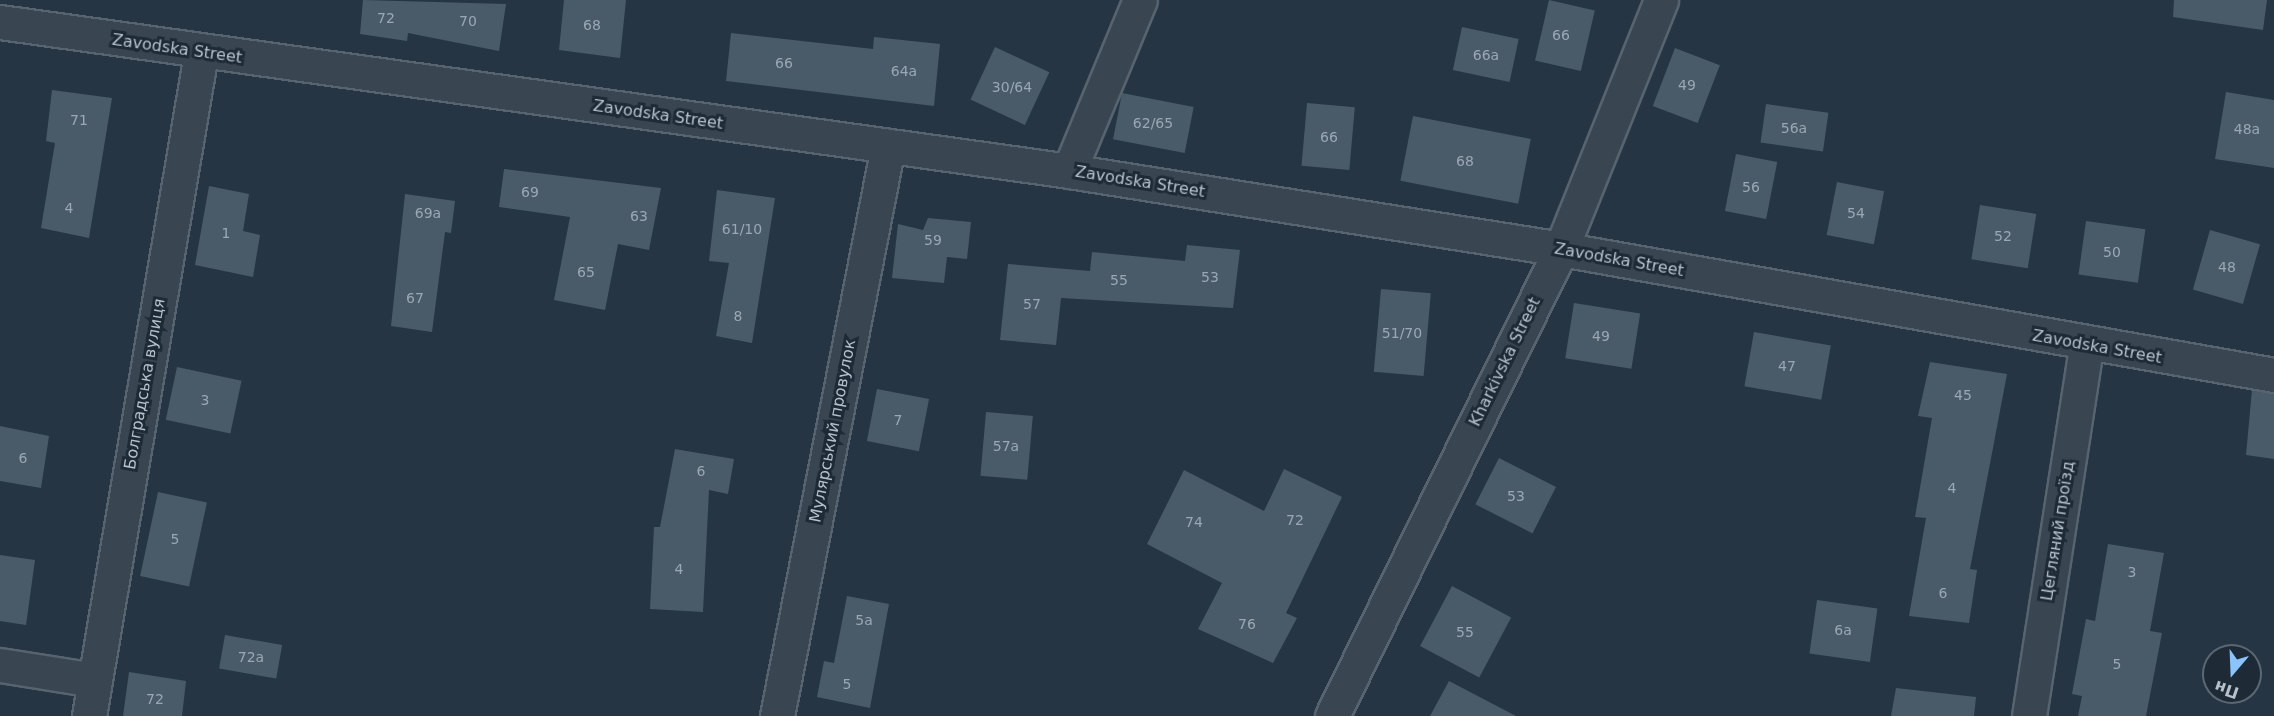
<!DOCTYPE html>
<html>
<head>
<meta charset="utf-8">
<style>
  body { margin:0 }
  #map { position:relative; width:2274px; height:716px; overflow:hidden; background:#253543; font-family:"DejaVu Sans",sans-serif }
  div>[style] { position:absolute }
  .building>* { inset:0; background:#495b69; transform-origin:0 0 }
  .roads { filter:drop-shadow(2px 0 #57646f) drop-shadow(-2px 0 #57646f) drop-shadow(0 2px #57646f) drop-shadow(0 -2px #57646f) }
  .street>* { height:33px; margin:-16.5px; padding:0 16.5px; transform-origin:16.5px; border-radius:16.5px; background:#394652 }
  span { translate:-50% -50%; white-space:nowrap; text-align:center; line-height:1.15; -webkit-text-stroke:6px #1e2b37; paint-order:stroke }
  .number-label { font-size:14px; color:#9ba8b3 }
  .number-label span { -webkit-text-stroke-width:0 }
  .street-label { font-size:16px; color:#b6c1cc }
  .north { position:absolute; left:2202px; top:644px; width:60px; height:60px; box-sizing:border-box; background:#1e2b37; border:2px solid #5b6773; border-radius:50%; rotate:199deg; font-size:16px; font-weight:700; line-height:24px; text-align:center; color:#b6c1cc }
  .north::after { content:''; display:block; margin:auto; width:21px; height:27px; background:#8ac4fd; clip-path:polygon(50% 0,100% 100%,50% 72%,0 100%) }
</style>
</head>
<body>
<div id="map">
  <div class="building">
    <i style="clip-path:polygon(363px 0,506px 4px,499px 51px,408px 33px,407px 41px,360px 34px)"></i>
    <i style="clip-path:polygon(564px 0,626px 0,620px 58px,559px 50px)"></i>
    <i style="left:1549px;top:0;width:47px;height:62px;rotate:13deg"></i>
    <i style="clip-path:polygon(2174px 0,2267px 0,2263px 30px,2173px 17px)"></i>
    <i style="left:1462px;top:27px;width:58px;height:44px;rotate:12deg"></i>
    <i style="clip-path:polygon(731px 33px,873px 49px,874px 37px,940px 44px,934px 106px,726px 81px)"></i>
    <i style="left:995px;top:47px;width:60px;height:58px;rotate:25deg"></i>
    <i style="left:1675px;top:48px;width:48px;height:62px;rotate:21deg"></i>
    <i style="clip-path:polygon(52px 90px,112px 98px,89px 238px,41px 228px,55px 143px,46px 141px)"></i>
    <i style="clip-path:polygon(2226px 92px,2274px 100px,2274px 168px,2215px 159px)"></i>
    <i style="left:1122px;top:93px;width:73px;height:47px;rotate:11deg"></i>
    <i style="left:1307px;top:103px;width:48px;height:63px;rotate:5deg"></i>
    <i style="left:1766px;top:104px;width:63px;height:39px;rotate:8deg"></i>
    <i style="left:1413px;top:116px;width:120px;height:66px;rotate:11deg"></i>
    <i style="left:1736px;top:154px;width:42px;height:58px;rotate:11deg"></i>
    <i style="clip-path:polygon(504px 169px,661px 188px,649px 250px,618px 244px,605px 310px,554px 300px,570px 217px,499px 207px)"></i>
    <i style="left:1837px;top:182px;width:48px;height:54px;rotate:11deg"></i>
    <i style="clip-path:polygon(209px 186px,249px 194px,243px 231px,260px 235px,253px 277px,195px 265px)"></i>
    <i style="clip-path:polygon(717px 190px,775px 198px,752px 343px,716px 336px,729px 263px,709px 261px)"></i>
    <i style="clip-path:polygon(405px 194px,455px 201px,451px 233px,445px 232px,432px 332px,391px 326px)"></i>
    <i style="left:1980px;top:205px;width:57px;height:55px;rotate:9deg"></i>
    <i style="clip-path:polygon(928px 218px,971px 222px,967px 259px,947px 257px,944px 283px,892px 278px,898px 224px,923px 230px)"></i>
    <i style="left:2086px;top:221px;width:60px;height:54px;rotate:8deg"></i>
    <i style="left:2210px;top:230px;width:52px;height:62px;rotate:16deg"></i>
    <i style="clip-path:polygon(1187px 245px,1240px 250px,1233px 308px,1061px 298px,1056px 345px,1000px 340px,1008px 264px,1090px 271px,1092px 252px,1185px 261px)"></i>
    <i style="left:1381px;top:289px;width:50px;height:83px;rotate:5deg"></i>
    <i style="left:1574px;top:303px;width:67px;height:56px;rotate:9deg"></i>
    <i style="left:1754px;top:332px;width:78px;height:55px;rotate:10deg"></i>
    <i style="clip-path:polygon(1930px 362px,2007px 374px,1970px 569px,1977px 570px,1969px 623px,1909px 616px,1926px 518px,1915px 517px,1932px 418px,1918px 416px)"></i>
    <i style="left:177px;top:367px;width:66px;height:54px;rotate:12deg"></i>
    <i style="left:877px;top:389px;width:53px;height:53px;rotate:11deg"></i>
    <i style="clip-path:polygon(2252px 390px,2274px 393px,2274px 459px,2246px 455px)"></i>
    <i style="left:986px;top:412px;width:47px;height:64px;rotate:5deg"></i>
    <i style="clip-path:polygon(0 426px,49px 436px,41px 488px,0 481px)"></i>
    <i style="clip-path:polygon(675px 449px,734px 459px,728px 494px,709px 490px,703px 612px,650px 609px,654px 527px,660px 527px)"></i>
    <i style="left:1499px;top:458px;width:64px;height:52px;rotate:27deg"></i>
    <i style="clip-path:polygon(1284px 469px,1342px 497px,1286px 613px,1297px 618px,1273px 663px,1198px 629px,1222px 583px,1147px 544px,1184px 470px,1264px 511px)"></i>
    <i style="left:158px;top:492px;width:50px;height:86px;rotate:12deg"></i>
    <i style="clip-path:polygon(2108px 544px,2164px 553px,2150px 631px,2162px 633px,2146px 716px,2078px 716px,2082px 696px,2072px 694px,2086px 619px,2095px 621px)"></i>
    <i style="clip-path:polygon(0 555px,35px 560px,26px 625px,0 621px)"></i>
    <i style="left:1452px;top:586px;width:67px;height:68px;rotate:28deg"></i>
    <i style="clip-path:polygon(847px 596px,889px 604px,870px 708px,817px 697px,824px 661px,834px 663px)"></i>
    <i style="left:1817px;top:600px;width:61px;height:54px;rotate:8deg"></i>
    <i style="left:225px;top:635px;width:58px;height:34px;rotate:10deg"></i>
    <i style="clip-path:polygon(129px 672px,186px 681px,182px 716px,123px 716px)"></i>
    <i style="clip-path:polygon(1449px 681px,1516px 716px,1430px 716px)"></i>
    <i style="clip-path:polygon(1896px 688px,1976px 697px,1974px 716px,1891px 716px)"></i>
  </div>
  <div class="roads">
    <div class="street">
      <i style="left:0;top:22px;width:1079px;rotate:7.93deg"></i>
      <i style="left:1069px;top:171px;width:498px;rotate:9deg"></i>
      <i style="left:1561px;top:249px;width:724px;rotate:10.02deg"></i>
      <i style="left:1069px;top:171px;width:185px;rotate:-67.5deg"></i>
      <i style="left:0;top:665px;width:96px;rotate:9deg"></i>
      <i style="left:89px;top:716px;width:672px;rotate:-80.41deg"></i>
      <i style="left:777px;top:716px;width:581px;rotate:-78.98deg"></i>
      <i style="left:1332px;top:716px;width:520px;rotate:-63.88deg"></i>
      <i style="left:1561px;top:249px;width:268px;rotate:-68.1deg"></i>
      <i style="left:2029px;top:716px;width:374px;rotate:-81.2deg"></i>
    </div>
  </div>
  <div class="number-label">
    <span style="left:386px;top:18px">72</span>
    <span style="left:468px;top:21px">70</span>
    <span style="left:592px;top:25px">68</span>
    <span style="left:1561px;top:35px">66</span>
    <span style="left:1486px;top:55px">66а</span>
    <span style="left:784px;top:63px">66</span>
    <span style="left:904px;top:71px">64а</span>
    <span style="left:1687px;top:85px">49</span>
    <span style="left:1012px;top:87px">30/64</span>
    <span style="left:79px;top:120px">71</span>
    <span style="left:1153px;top:123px">62/65</span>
    <span style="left:1794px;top:128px">56а</span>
    <span style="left:2247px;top:129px">48а</span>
    <span style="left:1329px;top:137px">66</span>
    <span style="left:1465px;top:161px">68</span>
    <span style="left:1751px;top:187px">56</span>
    <span style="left:530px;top:192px">69</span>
    <span style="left:69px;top:208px">4</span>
    <span style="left:428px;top:213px">69а</span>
    <span style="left:1856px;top:213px">54</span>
    <span style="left:639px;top:216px">63</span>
    <span style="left:742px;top:229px">61/10</span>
    <span style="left:226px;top:233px">1</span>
    <span style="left:2003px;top:236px">52</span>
    <span style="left:933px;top:240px">59</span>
    <span style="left:2112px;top:252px">50</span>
    <span style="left:2227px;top:267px">48</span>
    <span style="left:586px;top:272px">65</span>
    <span style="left:1210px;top:277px">53</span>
    <span style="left:1119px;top:280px">55</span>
    <span style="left:415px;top:298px">67</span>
    <span style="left:1032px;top:304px">57</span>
    <span style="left:738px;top:316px">8</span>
    <span style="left:1402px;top:333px">51/70</span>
    <span style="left:1601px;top:336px">49</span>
    <span style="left:1787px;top:366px">47</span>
    <span style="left:1963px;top:395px">45</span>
    <span style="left:205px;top:400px">3</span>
    <span style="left:898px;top:420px">7</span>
    <span style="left:1006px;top:446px">57а</span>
    <span style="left:23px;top:458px">6</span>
    <span style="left:701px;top:471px">6</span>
    <span style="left:1952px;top:488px">4</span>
    <span style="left:1516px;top:496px">53</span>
    <span style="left:1295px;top:520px">72</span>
    <span style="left:1194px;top:522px">74</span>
    <span style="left:175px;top:539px">5</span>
    <span style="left:679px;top:569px">4</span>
    <span style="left:2132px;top:572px">3</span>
    <span style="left:1943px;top:593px">6</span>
    <span style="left:864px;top:620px">5а</span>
    <span style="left:1247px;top:624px">76</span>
    <span style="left:1843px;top:630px">6а</span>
    <span style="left:1465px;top:632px">55</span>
    <span style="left:251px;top:657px">72а</span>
    <span style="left:2117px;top:664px">5</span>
    <span style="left:847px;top:684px">5</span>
    <span style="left:155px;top:699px">72</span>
  </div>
  <div class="street-label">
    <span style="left:177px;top:49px;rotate:8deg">Zavodska Street</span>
    <span style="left:658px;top:115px;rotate:8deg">Zavodska Street</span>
    <span style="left:1140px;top:182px;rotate:9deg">Zavodska Street</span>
    <span style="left:1619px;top:260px;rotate:10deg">Zavodska Street</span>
    <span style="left:2097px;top:347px;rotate:10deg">Zavodska Street</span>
    <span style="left:1505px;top:362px;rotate:-64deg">Kharkivska Street</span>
    <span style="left:145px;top:384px;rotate:-80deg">Болградська вулиця</span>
    <span style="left:833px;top:431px;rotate:-79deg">Мулярський провулок</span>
    <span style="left:2058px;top:531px;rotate:-81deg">Цегляний проїзд</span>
  </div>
  <div class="north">Пн</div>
</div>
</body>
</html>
